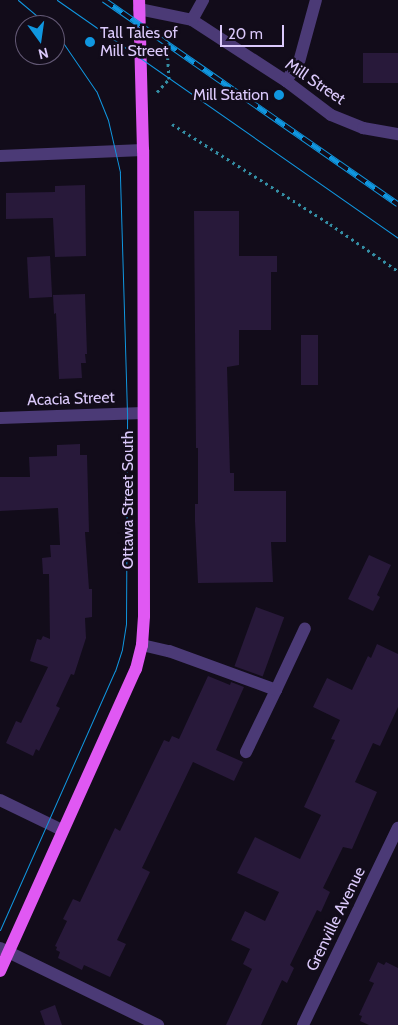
<!DOCTYPE html>
<html>
<head>
<meta charset="utf-8">
<style>
  body { margin:0 }
  #map { position:relative; width:398px; height:1025px; overflow:hidden; background:#120c1a; font-family:Cabin,sans-serif }
  div>[style] { position:absolute }
  .building>* { inset:0; background:#28193a; transform-origin:0 0 }
  .path>* { height:3px; margin-top:-1.5px; transform-origin:0; background:repeating-linear-gradient(90deg,#348ea4 0 2.5px,transparent 0 6.5px) }
  .minor>* { height:12px; margin:-6px; padding:0 6px; transform-origin:6px; border-radius:6px; background:#4b3a76 }
  .major>* { height:12px; margin:-6px; padding:0 6px; transform-origin:6px; border-radius:6px; background:#e058f3 }
  .tram>* { height:1px; margin:-0.5px; padding:0 0.5px; transform-origin:0.5px; border-radius:0.5px; background:#1097e0 }
  .rail>* { height:5.5px; margin-top:-2.75px; transform-origin:0; background:repeating-linear-gradient(90deg,#120c1a 0 11px,#1097e0 0 22px); box-sizing:border-box; border-block:1px solid #1097e0 }
  .dots>* { width:14px; height:14px; translate:-50% -50%; box-sizing:border-box; border:2px solid #120c1a; border-radius:50% }
  span { translate:-50% -50%; white-space:nowrap; text-align:center; line-height:1.15; -webkit-text-stroke:5px #120c1a; paint-order:stroke }
  .poi-label { font-size:16px; color:#dbc9fb }
  .left { translate:0 -50%; text-align:left }
  .right { translate:-100% -50%; text-align:right }
  .street-label { font-size:16px; color:#dbc9fb }
  .north { position:absolute; left:15px; top:15px; width:50px; height:50px; box-sizing:border-box; background:#120c1a; border:1px solid #625874; border-radius:50%; rotate:166deg; font-size:14px; font-weight:700; line-height:20px; text-align:center; color:#dbc9fb }
  .north::after { content:''; display:block; margin:auto; width:18px; height:22px; background:#1097e0; clip-path:polygon(50% 0,100% 100%,50% 72%,0 100%) }
  .scale { position:absolute; left:220px; top:25px; width:64px; height:22px; box-sizing:border-box; border:2px solid #dbc9fb; border-top:0; padding-left:6px; font-size:15px; line-height:18px; white-space:nowrap; color:#dbc9fb; -webkit-text-stroke:4px #120c1a; paint-order:stroke }
</style>
</head>
<body>
<div id="map">
  <div class="building">
    <i style="left:363px;top:53px;width:35px;height:30px"></i>
    <i style="clip-path:polygon(85px 185px,86px 256px,55px 257px,53px 218px,6px 219px,6px 193px,55px 192px,55px 186px)"></i>
    <i style="clip-path:polygon(194px 211px,239px 211px,239px 256px,277px 256px,277px 272px,271px 272px,271px 330px,239px 330px,239px 365px,227px 367px,230px 473px,234px 473px,234px 491px,286px 491px,286px 542px,271px 542px,273px 582px,198px 583px,195px 521px,195px 504px,198px 504px,198px 448px,196px 448px)"></i>
    <i style="left:50px;top:256px;width:41px;height:23px;rotate:87deg"></i>
    <i style="clip-path:polygon(85px 294px,87px 354px,85px 354px,86px 363px,81px 363px,82px 378px,59px 379px,56px 313px,54px 314px,53px 295px)"></i>
    <i style="left:301px;top:335px;width:17px;height:50px"></i>
    <i style="clip-path:polygon(80px 444px,80px 455px,87px 455px,89px 532px,85px 532px,89px 589px,92px 589px,92px 617px,85px 618px,86px 638px,74px 675px,71px 674px,56px 706px,60px 708px,39px 751px,36px 749px,33px 756px,6px 743px,16px 721px,21px 723px,48px 667px,30px 661px,37px 639px,41px 640px,43px 636px,50px 639px,49px 574px,43px 574px,42px 558px,51px 557px,50px 545px,60px 545px,58px 508px,0 511px,0 477px,30px 477px,29px 457px,57px 456px,57px 445px)"></i>
    <i style="clip-path:polygon(369px 555px,391px 565px,377px 595px,380px 597px,373px 611px,348px 599px)"></i>
    <i style="left:256px;top:607px;width:30px;height:63px;rotate:20deg"></i>
    <i style="clip-path:polygon(377px 644px,398px 654px,398px 707px,380px 746px,373px 743px,355px 782px,377px 792px,352px 849px,343px 847px,323px 888px,330px 892px,321px 912px,317px 910px,290px 965px,294px 968px,287px 983px,282px 980px,261px 1025px,226px 1025px,252px 969px,243px 964px,250px 949px,231px 940px,245px 911px,265px 921px,279px 892px,237px 873px,255px 837px,300px 859px,321px 815px,304px 807px,335px 740px,331px 739px,340px 720px,313px 707px,327px 678px,352px 690px,368px 656px,371px 658px)"></i>
    <i style="clip-path:polygon(208px 676px,230px 685px,231px 682px,244px 687px,216px 750px,243px 762px,234px 781px,193px 762px,142px 868px,150px 872px,117px 940px,126px 944px,110px 977px,84px 965px,82px 970px,58px 958px,60px 952px,56px 950px,57px 947px,55px 946px,67px 921px,63px 919px,73px 899px,80px 902px,115px 828px,120px 831px,164px 740px,169px 742px,172px 736px,179px 739px)"></i>
    <i style="clip-path:polygon(378px 962px,384px 965px,386px 962px,398px 968px,398px 1025px,369px 1025px,360px 1021px,362px 1016px,359px 1015px,374px 983px,369px 981px)"></i>
    <i style="clip-path:polygon(55px 1005px,62px 1025px,45px 1025px,40px 1011px)"></i>
  </div>
  <div class="path">
    <i style="left:157px;top:92px;width:18px;rotate:-47deg"></i>
    <i style="left:169px;top:79px;width:48px;rotate:-93.6deg"></i>
    <i style="left:172px;top:124px;width:187px;rotate:32.3deg"></i>
    <i style="left:330px;top:224px;width:83px;rotate:34.7deg"></i>
  </div>
  <div class="minor">
    <i style="left:139px;top:9px;width:54px;rotate:11.7deg"></i>
    <i style="left:192px;top:20px;width:112px;rotate:33deg"></i>
    <i style="left:286px;top:81px;width:56px;rotate:37.1deg"></i>
    <i style="left:331px;top:115px;width:35px;rotate:22deg"></i>
    <i style="left:363px;top:128px;width:36px;rotate:10deg"></i>
    <i style="left:192px;top:20px;width:23px;rotate:-61deg"></i>
    <i style="left:286px;top:81px;width:23px;rotate:-56deg"></i>
    <i style="left:299px;top:62px;width:64px;rotate:-74.7deg"></i>
    <i style="left:0;top:156px;width:143px;rotate:-2.4deg"></i>
    <i style="left:0;top:418px;width:143px;rotate:-2deg"></i>
    <i style="left:142px;top:645px;width:28px;rotate:13deg"></i>
    <i style="left:169px;top:651px;width:114px;rotate:20deg"></i>
    <i style="left:276px;top:690px;width:69px;rotate:115.8deg"></i>
    <i style="left:276px;top:690px;width:68px;rotate:-64.9deg"></i>
    <i style="left:0;top:800px;width:69px;rotate:25.8deg"></i>
    <i style="left:0;top:948px;width:176px;rotate:26deg"></i>
    <i style="left:303px;top:1025px;width:219px;rotate:-64.3deg"></i>
  </div>
  <div class="major">
    <i style="left:0;top:971px;width:331px;rotate:-65.8deg"></i>
    <i style="left:136px;top:669px;width:25px;rotate:-76deg"></i>
    <i style="left:142px;top:645px;width:29px;rotate:-86deg"></i>
    <i style="left:144px;top:616px;width:466px;rotate:-90.1deg"></i>
    <i style="left:143px;top:150px;width:150px;rotate:-91.5deg"></i>
  </div>
  <div class="tram">
    <i style="left:18px;top:0;width:39px;rotate:40deg"></i>
    <i style="left:57px;top:0;width:416px;rotate:34.9deg"></i>
    <i style="left:0;top:930px;width:283px;rotate:-66.1deg"></i>
    <i style="left:115px;top:671px;width:23px;rotate:-72deg"></i>
    <i style="left:122px;top:649px;width:25px;rotate:-81deg"></i>
    <i style="left:126px;top:624px;width:211px;rotate:-89.7deg"></i>
    <i style="left:127px;top:413px;width:241px;rotate:-91.7deg"></i>
    <i style="left:120px;top:172px;width:53px;rotate:-103deg"></i>
    <i style="left:108px;top:120px;width:31px;rotate:-112deg"></i>
    <i style="left:96px;top:91px;width:73px;rotate:-124.3deg"></i>
  </div>
  <div class="rail">
    <i style="left:104px;top:0;width:358px;rotate:34.8deg"></i>
  </div>
  <div class="dots">
    <i style="left:90px;top:42px;background:#1097e0"></i>
    <i style="left:279px;top:95px;background:#1097e0"></i>
  </div>
  <div class="poi-label">
    <span class="left" style="left:100px;top:42px">Tall Tales of<br>Mill Street</span>
    <span class="right" style="left:269px;top:95px">Mill Station</span>
  </div>
  <div class="street-label">
    <span style="left:315px;top:82px;rotate:34deg">Mill Street</span>
    <span style="left:71px;top:399px;rotate:-2deg">Acacia Street</span>
    <span style="left:128px;top:500px;rotate:-90deg">Ottawa Street South</span>
    <span style="left:336px;top:919px;rotate:-64deg">Grenville Avenue</span>
  </div>
  <div class="north">N</div>
  <div class="scale">20 m</div>
</div>
</body>
</html>
